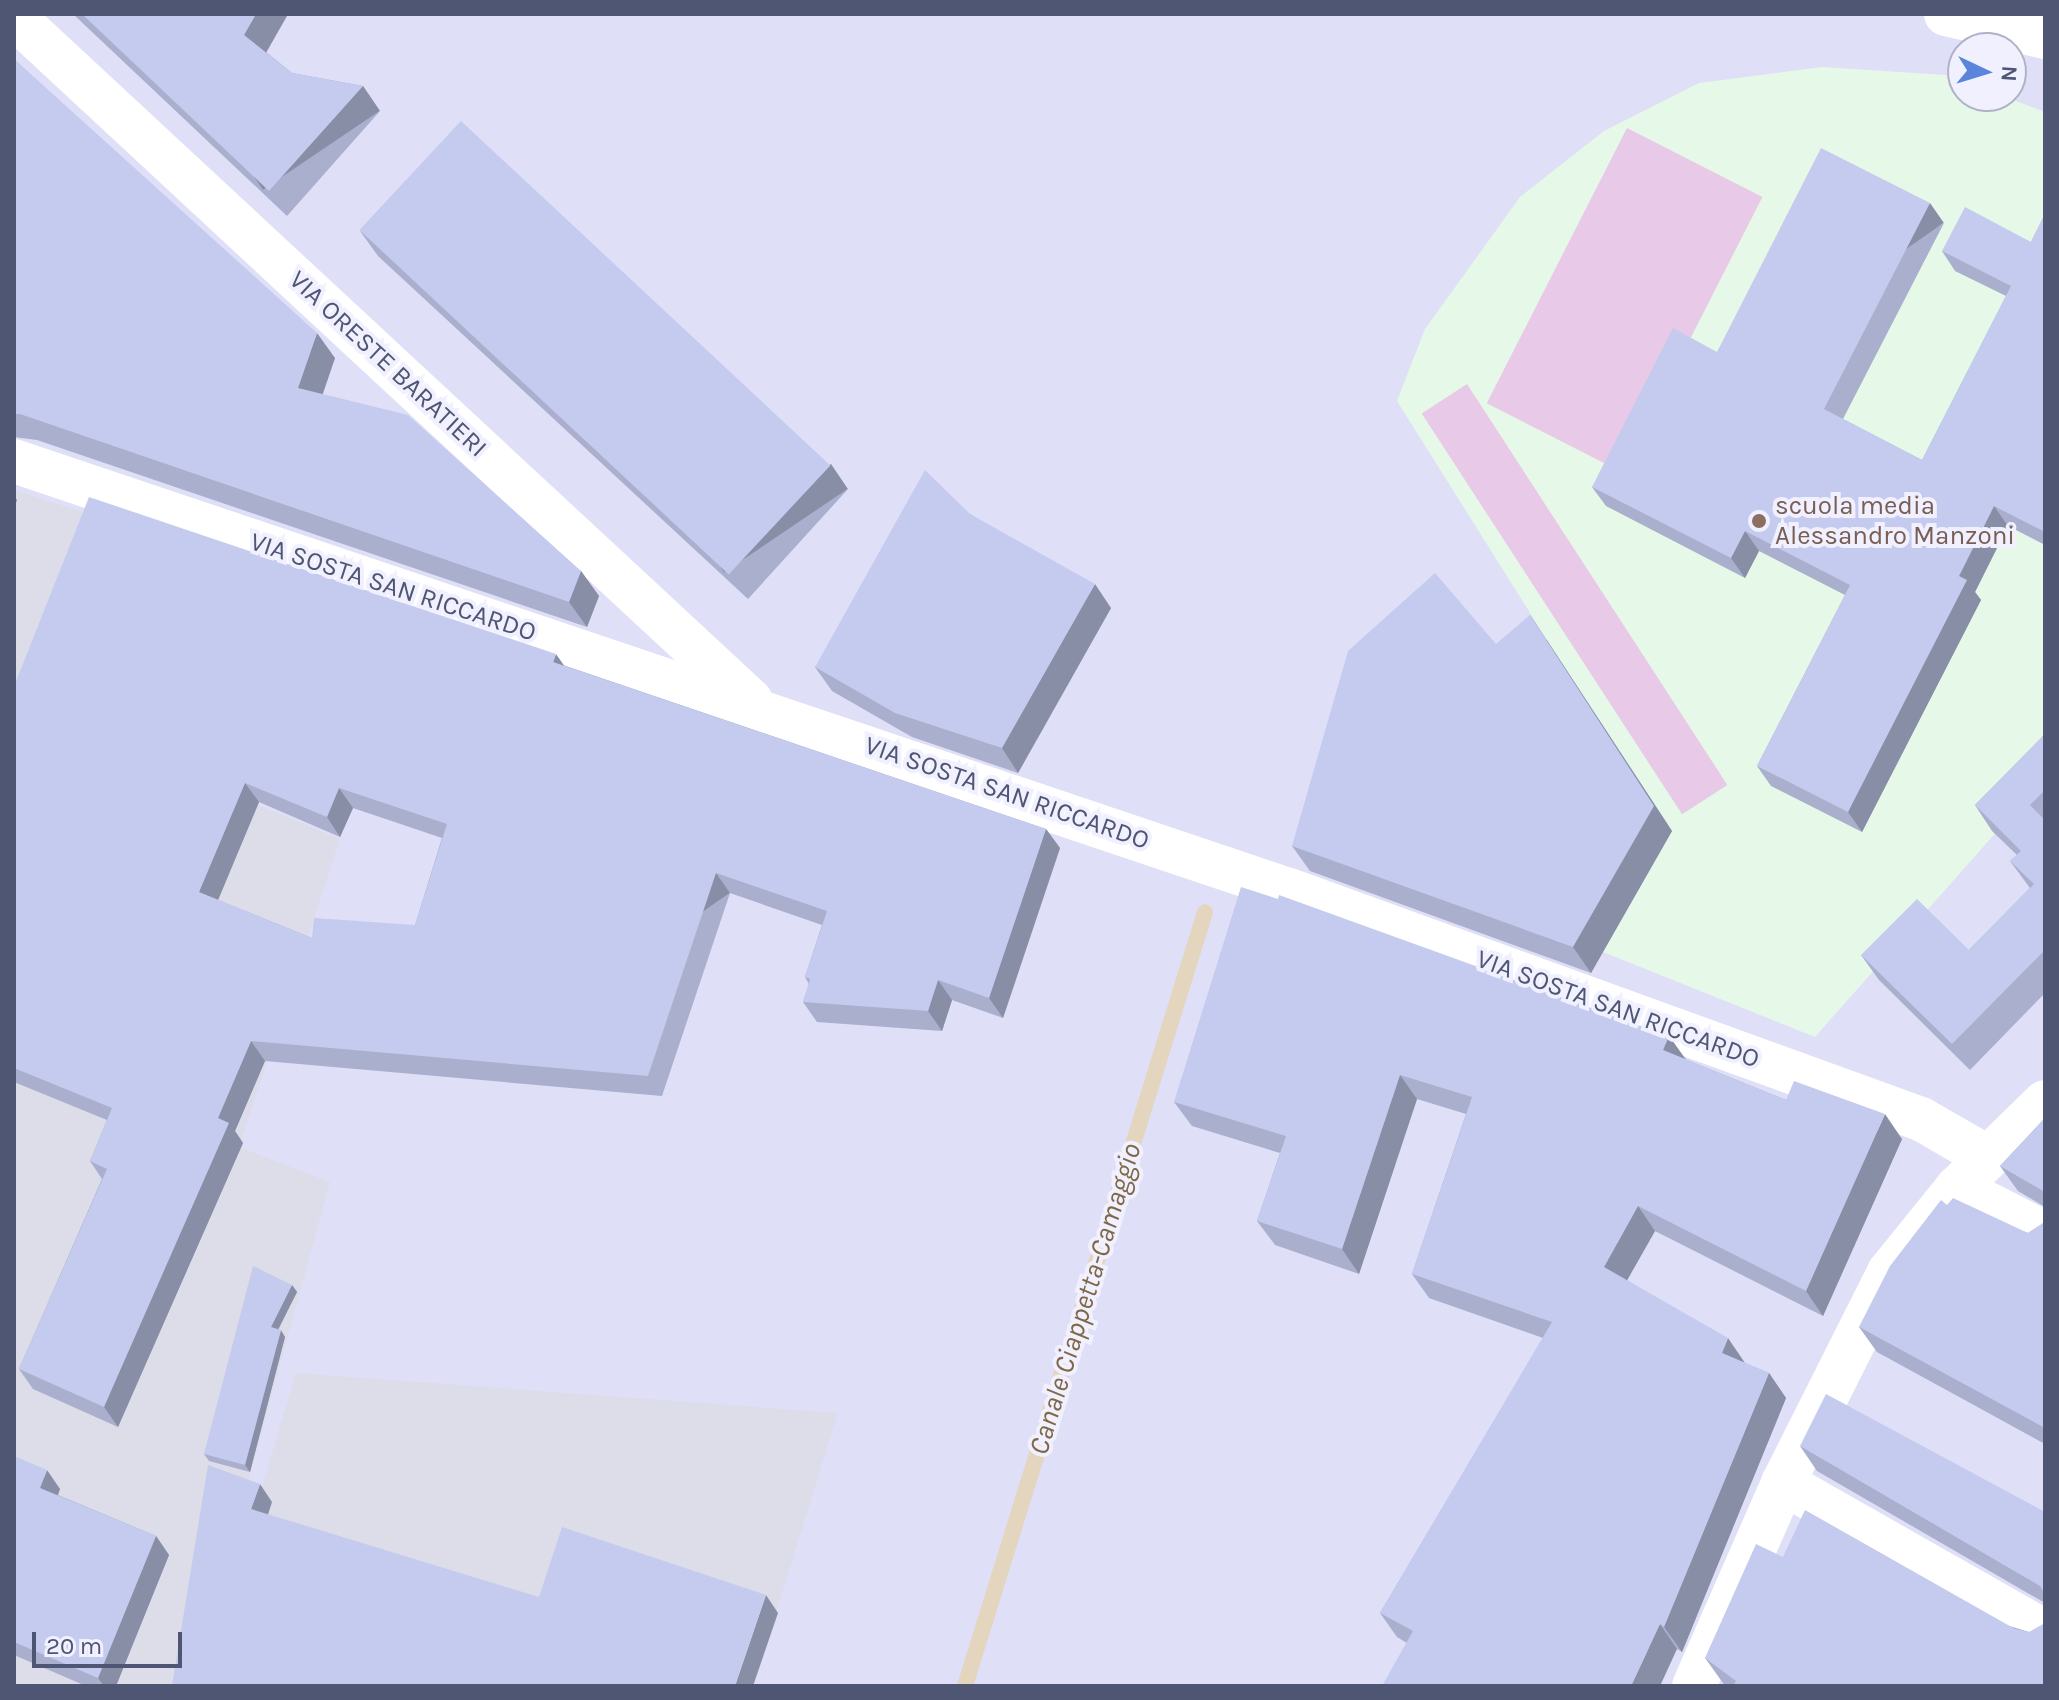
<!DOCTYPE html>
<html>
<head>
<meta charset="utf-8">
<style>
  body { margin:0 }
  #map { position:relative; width:2059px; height:1700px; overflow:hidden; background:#ebeafb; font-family:Karla,sans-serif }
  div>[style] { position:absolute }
  .residential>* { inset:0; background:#dfdff7 }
  .industrial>* { inset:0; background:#dcdde8 }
  .education>* { inset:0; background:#e6f8e8 }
  .green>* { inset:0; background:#e8c9e7; transform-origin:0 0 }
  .stream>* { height:16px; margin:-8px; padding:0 8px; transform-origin:8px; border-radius:8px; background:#e4d5bf }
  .minor>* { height:44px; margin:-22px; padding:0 22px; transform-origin:22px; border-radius:22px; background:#fff }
  .wall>* { inset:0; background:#a9afcd }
  .shaded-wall>* { inset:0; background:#898ea7; transform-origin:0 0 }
  .building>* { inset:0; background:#c4cbee; transform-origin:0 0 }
  .dots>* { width:22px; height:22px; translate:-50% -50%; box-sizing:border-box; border:4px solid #f1f0fe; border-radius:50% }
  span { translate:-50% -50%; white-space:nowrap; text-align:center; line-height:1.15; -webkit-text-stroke:8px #f1f0fe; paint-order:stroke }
  .street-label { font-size:26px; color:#4f5674 }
  .education-label { font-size:26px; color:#785e54 }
  .left { translate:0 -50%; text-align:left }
  .water-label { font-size:28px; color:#7f6847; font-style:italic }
  .frame { position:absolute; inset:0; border:16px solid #4f5674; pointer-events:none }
  .north { position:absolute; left:1947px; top:32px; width:80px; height:80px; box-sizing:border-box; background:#f1f0fe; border:2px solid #b0b2c7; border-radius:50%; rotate:94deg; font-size:22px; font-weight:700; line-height:32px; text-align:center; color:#4f5674 }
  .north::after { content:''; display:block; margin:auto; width:28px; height:36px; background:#5a85da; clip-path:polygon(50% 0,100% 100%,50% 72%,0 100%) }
  .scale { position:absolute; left:32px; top:1632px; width:150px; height:36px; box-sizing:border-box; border:4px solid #4f5674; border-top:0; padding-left:10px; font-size:24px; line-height:28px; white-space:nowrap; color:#4f5674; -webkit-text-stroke:6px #f1f0fe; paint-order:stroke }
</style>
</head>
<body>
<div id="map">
  <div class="residential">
    <i style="clip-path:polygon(evenodd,14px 14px,2045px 14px,2045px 1686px,14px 1686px,14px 14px,1963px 48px,2011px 48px,2011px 96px,1963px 96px,1963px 48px)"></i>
  </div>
  <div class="industrial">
    <i style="clip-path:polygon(14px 490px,99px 517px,19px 706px,340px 839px,239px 1147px,330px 1182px,192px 1686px,14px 1686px)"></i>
    <i style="clip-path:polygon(296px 1373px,838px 1413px,753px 1686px,203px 1686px)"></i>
  </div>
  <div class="education">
    <i style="clip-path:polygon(1822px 67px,1946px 75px,1963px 81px,1963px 96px,2003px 96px,2045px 112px,2045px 777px,1815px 1037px,1603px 952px,1547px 640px,1397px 401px,1425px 329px,1520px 197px,1604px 131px,1699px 83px)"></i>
  </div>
  <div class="green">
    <i style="left:1627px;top:128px;width:152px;height:309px;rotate:27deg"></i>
    <i style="left:1467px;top:384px;width:478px;height:54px;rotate:57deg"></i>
  </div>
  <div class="stream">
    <i style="left:965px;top:1686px;width:810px;rotate:-72.77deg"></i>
  </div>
  <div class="minor">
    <i style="left:1946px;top:14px;width:102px;rotate:13.1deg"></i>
    <i style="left:14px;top:17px;width:1005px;rotate:42.86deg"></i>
    <i style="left:14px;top:461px;width:1345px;rotate:18.6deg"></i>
    <i style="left:1289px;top:890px;width:672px;rotate:19.92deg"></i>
    <i style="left:1921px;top:1119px;width:76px;rotate:29.9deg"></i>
    <i style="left:1957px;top:1188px;width:99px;rotate:27.1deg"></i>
    <i style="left:1783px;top:1483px;width:301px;rotate:29.6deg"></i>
    <i style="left:1694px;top:1686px;width:222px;rotate:-66.3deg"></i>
    <i style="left:1783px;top:1483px;width:236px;rotate:-63.3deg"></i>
    <i style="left:1889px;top:1272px;width:108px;rotate:-51deg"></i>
    <i style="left:1957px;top:1188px;width:123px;rotate:-44.3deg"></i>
  </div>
  <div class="wall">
    <i style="clip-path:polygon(73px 14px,288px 14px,266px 52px,292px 73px,363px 86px,380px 111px,287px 216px)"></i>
    <i style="clip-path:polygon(14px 59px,335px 358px,322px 394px,581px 571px,599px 596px,587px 627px,37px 440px,14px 437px)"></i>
    <i style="clip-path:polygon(2045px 214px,2045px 545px,2008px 526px,1975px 592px,1981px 600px,1862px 832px,1771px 786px,1757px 766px,1845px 595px,1759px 551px,1745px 578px,1606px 506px,1592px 487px,1717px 352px,1944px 223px,1843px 419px,1922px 460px,2006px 296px,1955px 271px,1942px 251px,2031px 242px)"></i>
    <i style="clip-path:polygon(360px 231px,848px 489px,748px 599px,378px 256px)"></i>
    <i style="clip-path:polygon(970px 514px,1111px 608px,1018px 773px,912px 737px,832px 691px,815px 667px)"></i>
    <i style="clip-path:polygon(1547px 640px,1672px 831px,1591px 973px,1310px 871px,1292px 846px,1496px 644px)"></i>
    <i style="clip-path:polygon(evenodd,563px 665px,1046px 829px,1060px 848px,1003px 1018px,952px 1000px,942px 1031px,817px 1022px,803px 1002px,809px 984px,805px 977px,822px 925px,730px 893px,662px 1096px,265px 1061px,235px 1131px,243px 1143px,118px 1427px,33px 1389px,19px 1369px,102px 1179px,90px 1161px,107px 1120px,14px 1082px,14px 684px,563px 665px,259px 802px,340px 837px,353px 808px,442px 838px,415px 925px,312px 938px,218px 900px,259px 802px)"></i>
    <i style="clip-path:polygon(2045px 734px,2045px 993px,1970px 1070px,1879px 980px,1861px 955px,1969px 950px,2030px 888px,2010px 861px,2017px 855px,1992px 831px,1975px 805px)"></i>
    <i style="clip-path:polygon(1669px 1036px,1685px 1059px,1786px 1100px,1902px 1139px,1823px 1316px,1655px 1231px,1627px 1280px,1745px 1363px,1769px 1373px,1786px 1398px,1682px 1652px,1677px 1649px,1407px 1643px,1397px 1637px,1380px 1613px,1543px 1338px,1429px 1298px,1412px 1274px,1466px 1114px,1417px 1099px,1359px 1274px,1275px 1245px,1257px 1221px,1280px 1153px,1192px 1126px,1174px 1102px)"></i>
    <i style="clip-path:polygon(2045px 1118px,2045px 1207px,2018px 1191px,2000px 1166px)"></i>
    <i style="clip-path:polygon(1947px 1205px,2028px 1233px,2045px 1222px,2045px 1444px,1877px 1352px,1859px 1327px)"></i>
    <i style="clip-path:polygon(292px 1285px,297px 1292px,278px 1329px,285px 1337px,250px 1472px,209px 1461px,204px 1454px)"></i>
    <i style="clip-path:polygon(1800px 1446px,2045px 1512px,2045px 1603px,1817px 1471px)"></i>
    <i style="clip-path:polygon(14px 1456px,60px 1489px,58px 1495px,156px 1536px,169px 1555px,116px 1686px,86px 1686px,14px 1655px)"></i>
    <i style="clip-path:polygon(1783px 1557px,2029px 1632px,2045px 1686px,1727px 1686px,1723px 1683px,1705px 1658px)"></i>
  </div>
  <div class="shaded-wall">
    <i style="clip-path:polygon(256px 14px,288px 14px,262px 60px,244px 35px)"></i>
    <i style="left:363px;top:86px;width:30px;height:141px;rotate:56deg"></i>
    <i style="left:1930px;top:203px;width:24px;height:232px;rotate:55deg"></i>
    <i style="clip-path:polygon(317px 333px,335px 358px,316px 414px,298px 388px)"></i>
    <i style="left:831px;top:464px;width:30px;height:149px;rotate:56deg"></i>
    <i style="clip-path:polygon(14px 495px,17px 500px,14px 509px)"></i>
    <i style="clip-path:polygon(1994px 506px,2008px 526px,1975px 592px,1981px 600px,1862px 832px,1848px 812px,1959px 576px)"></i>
    <i style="clip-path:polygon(1745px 531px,1759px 551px,1745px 578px,1731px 558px)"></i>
    <i style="clip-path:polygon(581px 571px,599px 596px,587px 627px,569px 602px)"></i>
    <i style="clip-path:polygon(1095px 584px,1111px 608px,1018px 773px,1002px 748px)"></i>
    <i style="clip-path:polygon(1530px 615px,1672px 831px,1591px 973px,1573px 947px)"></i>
    <i style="clip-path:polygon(556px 654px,570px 674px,553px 662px)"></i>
    <i style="clip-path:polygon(245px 783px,259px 802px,213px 912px,199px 892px)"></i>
    <i style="clip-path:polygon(339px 788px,353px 808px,340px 837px,327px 817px)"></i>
    <i style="clip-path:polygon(1046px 829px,1060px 848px,1003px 1018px,989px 998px)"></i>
    <i style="left:716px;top:873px;width:24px;height:214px;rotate:55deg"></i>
    <i style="clip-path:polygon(938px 980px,952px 1000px,942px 1031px,928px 1011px)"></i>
    <i style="clip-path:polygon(1669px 1036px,1687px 1061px,1663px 1050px)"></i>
    <i style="clip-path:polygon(251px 1041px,265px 1061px,235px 1131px,243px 1143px,118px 1427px,104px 1407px,218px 1118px)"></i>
    <i style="clip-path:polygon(1400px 1075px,1417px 1099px,1359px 1274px,1342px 1249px)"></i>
    <i style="clip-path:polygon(1885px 1114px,1902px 1139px,1823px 1316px,1806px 1291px)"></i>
    <i style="clip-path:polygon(1638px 1206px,1655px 1231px,1621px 1291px,1604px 1267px)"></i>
    <i style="clip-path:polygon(292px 1285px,297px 1292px,276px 1334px,271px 1327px)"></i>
    <i style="clip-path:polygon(281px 1330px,285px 1337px,250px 1472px,245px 1465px)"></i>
    <i style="clip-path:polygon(1728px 1338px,1745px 1363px,1722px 1353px)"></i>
    <i style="clip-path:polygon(1769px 1373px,1786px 1398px,1682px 1652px,1664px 1627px)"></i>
    <i style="clip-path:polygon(47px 1470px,60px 1489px,53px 1507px,40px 1488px)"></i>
    <i style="clip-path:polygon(260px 1484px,272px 1502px,264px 1527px,251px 1509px)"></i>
    <i style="clip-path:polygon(156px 1536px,169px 1555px,116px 1686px,104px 1686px,98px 1678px)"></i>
    <i style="clip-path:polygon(766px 1595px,778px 1613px,753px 1686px,735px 1686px)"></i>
    <i style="clip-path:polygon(1660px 1624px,1677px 1649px,1660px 1686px,1631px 1686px)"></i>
  </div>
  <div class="building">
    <i style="clip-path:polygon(82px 14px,256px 14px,244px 35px,292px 73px,363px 86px,269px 191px)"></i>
    <i style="clip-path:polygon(14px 59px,317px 333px,298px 388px,408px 415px,581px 571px,569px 602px,20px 414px,14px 414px)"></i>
    <i style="left:461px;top:121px;width:505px;height:149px;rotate:43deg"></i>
    <i style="clip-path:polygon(1821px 148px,1930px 203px,1824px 409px,1922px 460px,2011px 286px,1942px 251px,1965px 207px,2031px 242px,2045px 214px,2045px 532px,1994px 506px,1959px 576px,1967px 580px,1848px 812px,1757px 766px,1850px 585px,1745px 531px,1731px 558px,1592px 487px,1673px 328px,1717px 352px)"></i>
    <i style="clip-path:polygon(925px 470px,970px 514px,1095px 584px,1002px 748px,895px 713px,815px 667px)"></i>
    <i style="clip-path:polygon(evenodd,89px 497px,556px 654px,553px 662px,1046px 829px,989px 998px,938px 980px,928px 1011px,803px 1002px,810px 979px,805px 977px,827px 911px,716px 873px,648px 1076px,251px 1041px,218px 1118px,229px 1123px,104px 1407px,19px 1369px,107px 1169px,90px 1161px,112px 1108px,14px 1068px,14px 684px,15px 684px,89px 497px,245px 783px,327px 817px,339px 788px,447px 824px,415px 925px,314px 918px,312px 938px,199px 892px,245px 783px)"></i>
    <i style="clip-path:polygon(1435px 573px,1496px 644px,1530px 615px,1654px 806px,1573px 947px,1292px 846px,1348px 651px)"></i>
    <i style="clip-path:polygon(2045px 734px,2045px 790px,2030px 805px,2045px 820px,2045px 950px,1952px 1044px,1861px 955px,1917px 899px,1969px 950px,2034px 884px,2010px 861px,2021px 851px,1975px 805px)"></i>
    <i style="clip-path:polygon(1241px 887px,1278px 899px,1279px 895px,1669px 1036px,1663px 1050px,1786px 1100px,1794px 1081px,1885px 1114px,1806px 1291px,1638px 1206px,1604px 1267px,1728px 1338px,1722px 1353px,1769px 1373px,1664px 1627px,1660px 1624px,1631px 1686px,1382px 1686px,1413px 1631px,1380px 1613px,1552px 1322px,1412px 1274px,1472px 1097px,1400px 1075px,1342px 1249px,1257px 1221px,1286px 1136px,1174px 1102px)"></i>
    <i style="clip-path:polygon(2045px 1118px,2045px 1192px,2000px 1166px)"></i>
    <i style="clip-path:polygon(1953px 1198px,2028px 1233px,2045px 1222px,2045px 1428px,1859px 1327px,1890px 1266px,1941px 1200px,1947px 1205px)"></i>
    <i style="clip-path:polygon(253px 1266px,292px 1285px,271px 1327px,281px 1330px,245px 1465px,204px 1454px)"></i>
    <i style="clip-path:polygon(1826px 1394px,2045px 1512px,2045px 1594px,2040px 1586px,1800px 1446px)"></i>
    <i style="clip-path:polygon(14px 1456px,47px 1470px,40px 1488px,156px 1536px,98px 1678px,14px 1642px)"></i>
    <i style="clip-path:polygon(208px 1465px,260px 1484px,251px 1509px,539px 1597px,562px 1527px,766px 1595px,735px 1686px,172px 1686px)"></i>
    <i style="clip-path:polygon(1805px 1510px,2015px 1629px,2029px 1632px,2045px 1623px,2045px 1686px,1733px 1686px,1736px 1681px,1705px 1658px,1756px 1544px,1783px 1557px)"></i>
  </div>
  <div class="dots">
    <i style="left:1759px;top:521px;background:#8d6e63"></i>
  </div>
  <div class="street-label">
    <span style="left:388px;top:364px;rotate:43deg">VIA ORESTE BARATIERI</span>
    <span style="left:393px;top:587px;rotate:18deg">VIA SOSTA SAN RICCARDO</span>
    <span style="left:1007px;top:793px;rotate:19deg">VIA SOSTA SAN RICCARDO</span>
    <span style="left:1618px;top:1009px;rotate:20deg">VIA SOSTA SAN RICCARDO</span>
  </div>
  <div class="education-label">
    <span class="left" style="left:1775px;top:521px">scuola media<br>Alessandro Manzoni</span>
  </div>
  <div class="water-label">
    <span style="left:1085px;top:1299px;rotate:-73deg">Canale Ciappetta-Camaggio</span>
  </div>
  <div class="frame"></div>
  <div class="north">N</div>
  <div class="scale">20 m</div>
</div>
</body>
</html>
